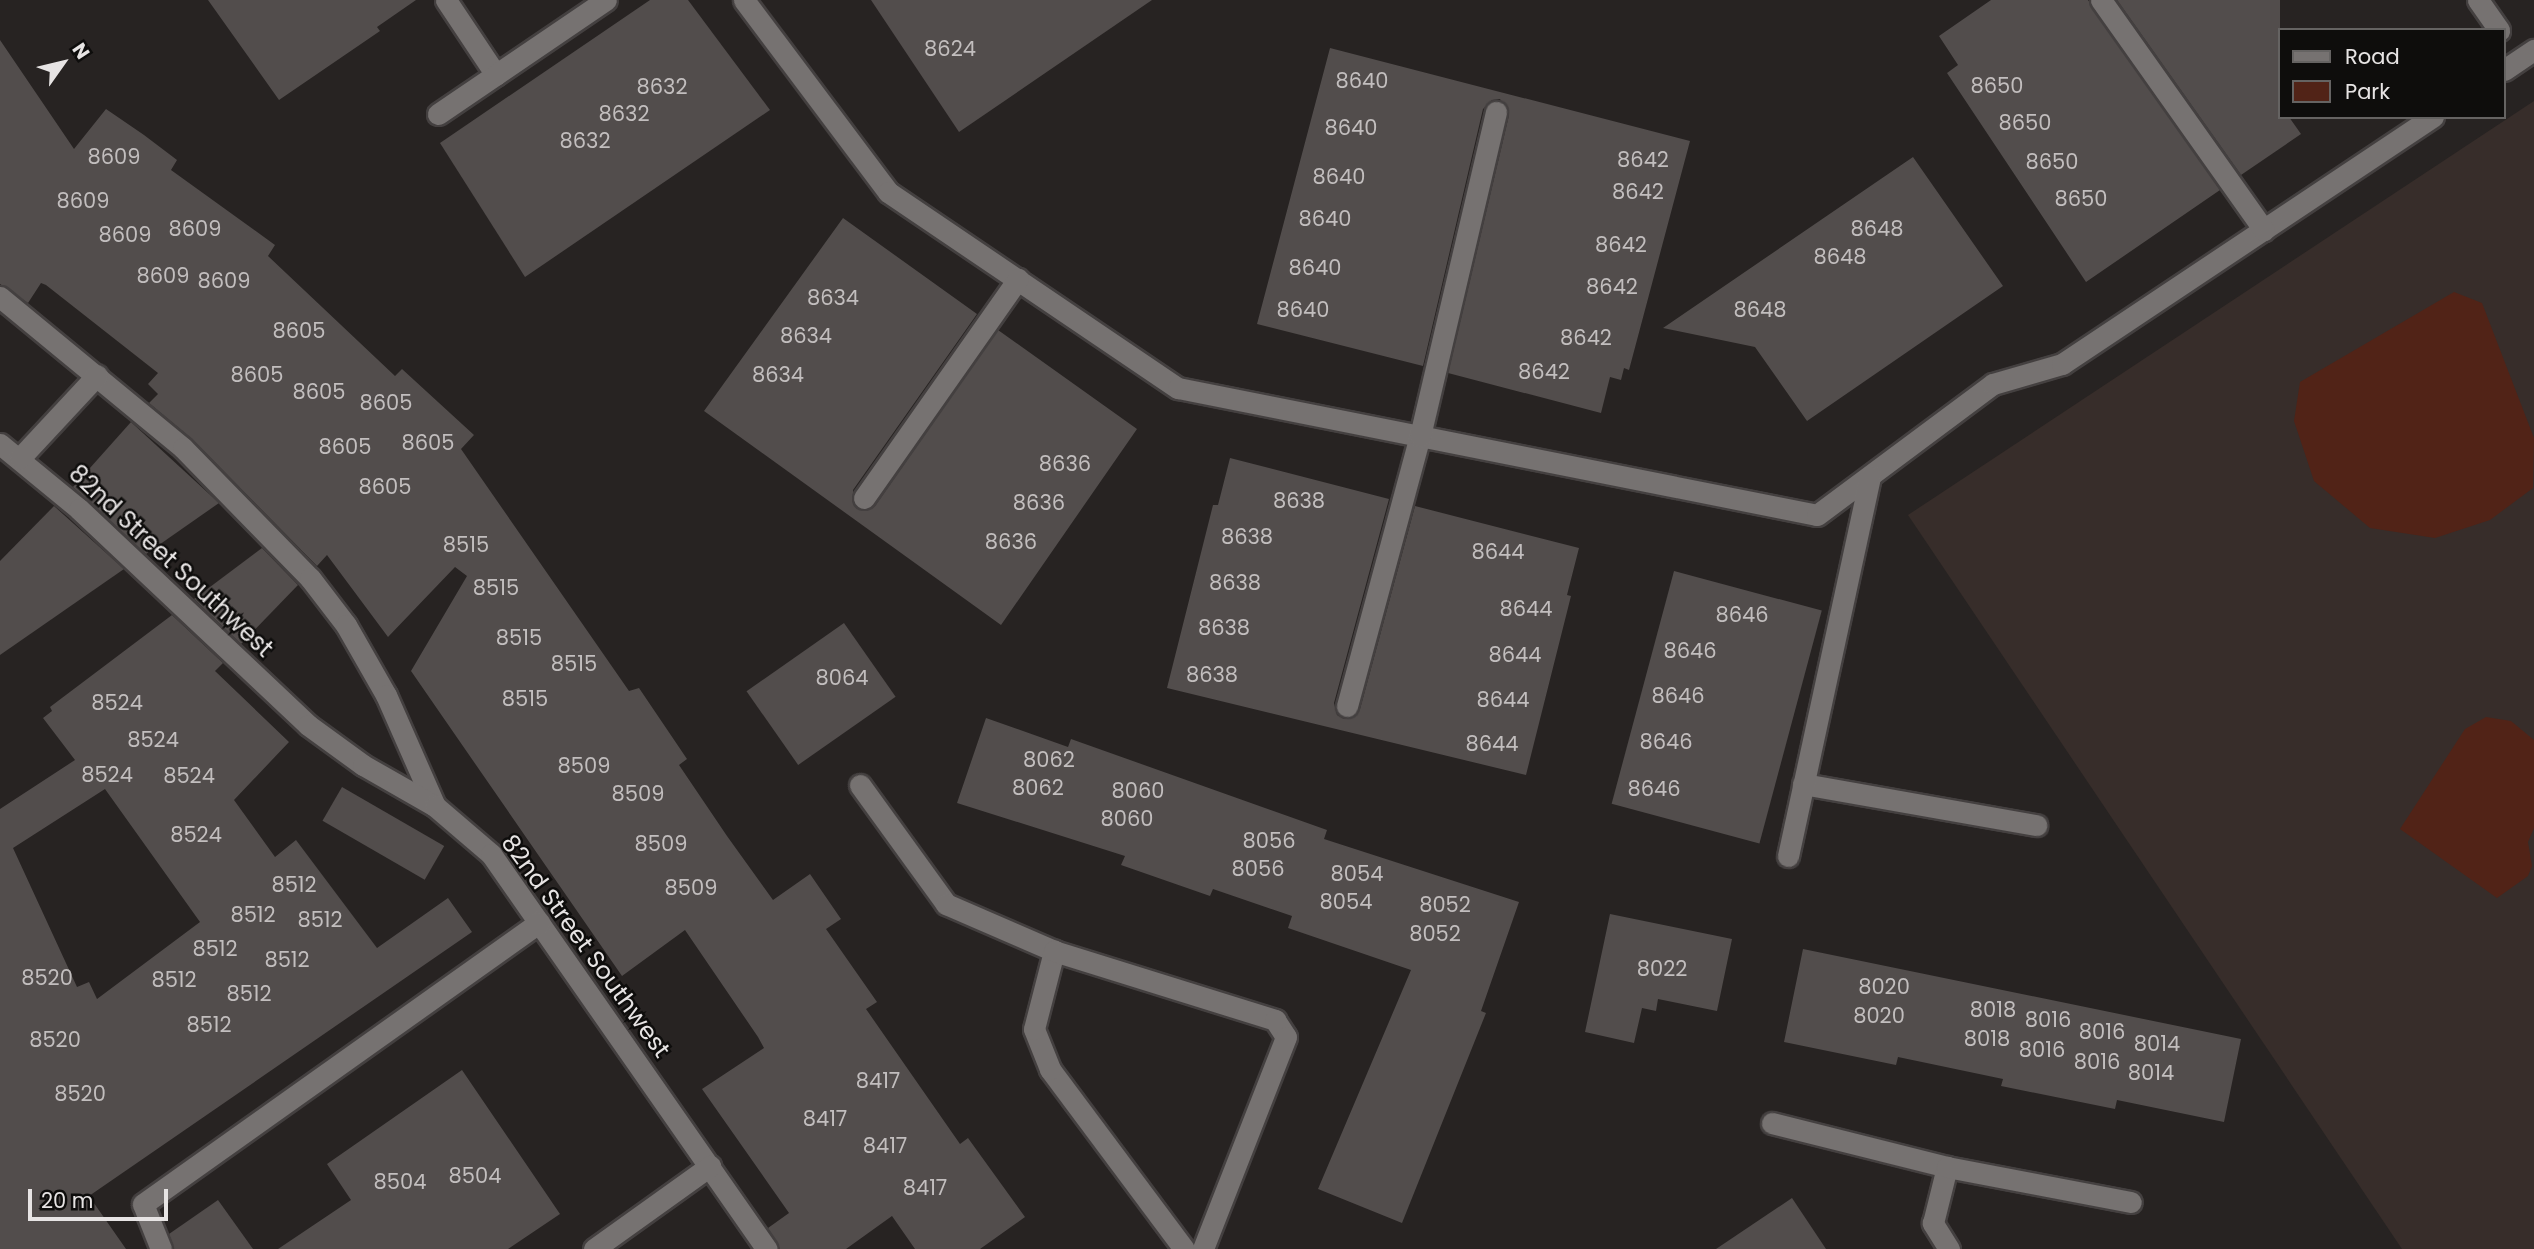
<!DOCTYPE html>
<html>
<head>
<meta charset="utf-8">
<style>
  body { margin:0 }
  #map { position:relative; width:2534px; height:1249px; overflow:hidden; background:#272322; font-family:Poppins,sans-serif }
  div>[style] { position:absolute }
  .built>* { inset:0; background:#372d2a }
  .green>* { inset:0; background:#512317 }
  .building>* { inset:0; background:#524d4c; transform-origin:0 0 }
  .roads { filter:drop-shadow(2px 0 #444040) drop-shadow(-2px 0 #444040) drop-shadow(0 2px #444040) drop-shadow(0 -2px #444040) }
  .minor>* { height:21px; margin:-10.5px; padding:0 10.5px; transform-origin:10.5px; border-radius:10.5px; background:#767271 }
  span { translate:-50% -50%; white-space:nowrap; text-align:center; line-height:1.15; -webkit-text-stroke:5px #0e0d0c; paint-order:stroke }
  .number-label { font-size:21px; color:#c2bebe }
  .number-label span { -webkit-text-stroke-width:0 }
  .street-label { font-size:24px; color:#e7e4e4 }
  .legend { position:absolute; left:2278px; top:28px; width:228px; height:91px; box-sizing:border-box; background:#0e0d0c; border:2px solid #656362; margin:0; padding:9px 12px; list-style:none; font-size:21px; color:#e7e4e4 }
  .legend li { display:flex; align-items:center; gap:14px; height:35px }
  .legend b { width:35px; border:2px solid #656362 }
  .north { position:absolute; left:28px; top:28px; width:70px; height:70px; -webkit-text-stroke:5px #0e0d0c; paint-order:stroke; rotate:56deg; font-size:19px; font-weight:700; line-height:28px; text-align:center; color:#e7e4e4 }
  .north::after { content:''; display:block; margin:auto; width:24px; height:32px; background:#e7e4e4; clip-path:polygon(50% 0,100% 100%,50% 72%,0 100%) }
  .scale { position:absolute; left:28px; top:1189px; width:140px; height:32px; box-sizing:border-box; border:4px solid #e7e4e4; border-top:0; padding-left:9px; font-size:21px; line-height:24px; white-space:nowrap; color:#e7e4e4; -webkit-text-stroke:5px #0e0d0c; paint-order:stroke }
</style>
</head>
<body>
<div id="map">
  <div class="built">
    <i style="clip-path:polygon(2534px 101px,2534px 1249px,2402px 1249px,1908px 515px)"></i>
  </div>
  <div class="green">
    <i style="clip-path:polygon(2454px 292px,2482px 303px,2534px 438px,2533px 488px,2490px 520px,2435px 538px,2370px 528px,2314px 481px,2294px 421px,2300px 382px)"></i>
    <i style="clip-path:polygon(2486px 717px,2511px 721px,2534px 740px,2534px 828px,2528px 842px,2532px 866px,2528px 876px,2497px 898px,2400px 829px,2465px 729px)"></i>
  </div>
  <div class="building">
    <i style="clip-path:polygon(208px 0,416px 0,377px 27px,380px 31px,279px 100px)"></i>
    <i style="clip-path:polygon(650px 0,688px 0,770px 110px,525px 277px,440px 143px)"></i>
    <i style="clip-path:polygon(871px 0,1152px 0,959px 132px)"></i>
    <i style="clip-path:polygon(1991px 0,2088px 0,2220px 190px,2086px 282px,1947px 73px,1958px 65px,1939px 36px)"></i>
    <i style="clip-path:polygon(2117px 0,2280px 0,2280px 117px,2289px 117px,2301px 134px,2241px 175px)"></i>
    <i style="clip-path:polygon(0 40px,74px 149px,106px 109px,144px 135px,177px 160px,171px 170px,275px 245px,268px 256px,395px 376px,402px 369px,474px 435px,461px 449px,629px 691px,639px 688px,687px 759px,679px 765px,727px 836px,773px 900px,810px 874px,841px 919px,826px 929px,877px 1002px,866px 1009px,960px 1144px,968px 1138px,1025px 1217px,980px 1249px,915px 1249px,892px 1216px,846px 1249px,780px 1249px,768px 1228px,789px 1213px,702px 1089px,764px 1048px,758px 1037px,685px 930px,622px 976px,411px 671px,467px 576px,455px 567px,388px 637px,327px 555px,317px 566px,192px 439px,149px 403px,158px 394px,148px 384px,158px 373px,46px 285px,41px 283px,28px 303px,0 284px)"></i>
    <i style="clip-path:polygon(1330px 48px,1690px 141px,1629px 370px,1624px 368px,1621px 380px,1610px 377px,1601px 413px,1448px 373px,1509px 115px,1500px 99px,1492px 100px,1483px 109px,1423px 366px,1257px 324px)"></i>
    <i style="clip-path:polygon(1913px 157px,2003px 286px,1807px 421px,1755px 347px,1663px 328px)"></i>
    <i style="clip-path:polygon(843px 218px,977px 314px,853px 490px,856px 508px,864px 511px,875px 506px,998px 330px,1137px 429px,1001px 625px,704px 411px)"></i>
    <i style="clip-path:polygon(131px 422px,219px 503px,146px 554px,73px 487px)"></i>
    <i style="clip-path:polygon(1230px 458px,1389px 499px,1334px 703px,1337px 715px,1344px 719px,1360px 709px,1415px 506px,1579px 548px,1567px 595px,1571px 596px,1526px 775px,1167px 688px,1213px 505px,1218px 505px)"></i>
    <i style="clip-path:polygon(54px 506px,124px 569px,0 655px,0 561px)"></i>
    <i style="clip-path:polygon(262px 548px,298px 585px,241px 644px,194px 599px)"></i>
    <i style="left:1674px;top:571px;width:153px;height:241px;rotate:15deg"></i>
    <i style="clip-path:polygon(evenodd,172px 615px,223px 663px,215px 671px,289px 742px,234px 800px,275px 857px,296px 840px,377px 948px,448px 898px,472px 932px,89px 1196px,126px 1249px,0 1249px,0 809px,75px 760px,43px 718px,52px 711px,50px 707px,172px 615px,105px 789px,200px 922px,97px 999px,89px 982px,77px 987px,13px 848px,105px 789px)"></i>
    <i style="left:844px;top:623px;width:90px;height:119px;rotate:55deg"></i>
    <i style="clip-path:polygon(986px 718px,1068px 747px,1071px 739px,1327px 830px,1324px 839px,1519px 902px,1481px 1011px,1486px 1013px,1402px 1223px,1318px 1189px,1411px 970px,1288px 928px,1292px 916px,1213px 889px,1210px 896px,1121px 865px,1125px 856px,957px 803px)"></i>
    <i style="left:342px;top:787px;width:118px;height:39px;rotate:30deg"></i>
    <i style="clip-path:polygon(1610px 914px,1732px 939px,1717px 1011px,1658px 999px,1656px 1011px,1642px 1008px,1634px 1043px,1585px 1032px)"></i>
    <i style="clip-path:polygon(1803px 949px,2241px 1039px,2224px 1122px,2117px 1100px,2115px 1109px,2001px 1086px,2003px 1079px,1898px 1057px,1896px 1065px,1784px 1042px)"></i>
    <i style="clip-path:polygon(462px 1070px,560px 1214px,508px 1249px,278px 1249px,351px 1200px,327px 1164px)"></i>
    <i style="clip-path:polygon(1792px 1198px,1826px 1249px,1716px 1249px)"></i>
    <i style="clip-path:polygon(218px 1200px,253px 1249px,174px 1249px,169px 1234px)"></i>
  </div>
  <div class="roads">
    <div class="minor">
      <i style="left:446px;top:0;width:90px;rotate:56.3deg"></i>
      <i style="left:744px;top:0;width:240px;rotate:53.1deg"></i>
      <i style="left:888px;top:192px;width:350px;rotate:34.1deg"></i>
      <i style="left:1178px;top:388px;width:651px;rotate:11.24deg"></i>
      <i style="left:1817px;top:515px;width:219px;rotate:-36.7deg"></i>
      <i style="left:1993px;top:384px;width:72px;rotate:-16.2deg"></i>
      <i style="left:2062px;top:364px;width:446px;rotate:-33.7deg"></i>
      <i style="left:2101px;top:0;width:282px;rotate:54.7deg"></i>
      <i style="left:2478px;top:0;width:37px;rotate:55deg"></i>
      <i style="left:2504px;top:70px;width:36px;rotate:-34deg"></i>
      <i style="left:438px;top:114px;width:203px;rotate:-34.2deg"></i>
      <i style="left:0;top:297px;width:237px;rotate:39.5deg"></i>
      <i style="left:183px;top:448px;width:182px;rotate:45.7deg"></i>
      <i style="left:310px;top:578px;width:59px;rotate:52.5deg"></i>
      <i style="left:346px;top:625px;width:81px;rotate:60.3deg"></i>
      <i style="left:386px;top:695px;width:121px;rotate:66.2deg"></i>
      <i style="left:0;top:444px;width:102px;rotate:39.4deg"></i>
      <i style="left:79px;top:509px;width:315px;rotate:43.3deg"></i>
      <i style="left:308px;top:725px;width:68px;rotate:36deg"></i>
      <i style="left:363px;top:765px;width:83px;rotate:29.7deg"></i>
      <i style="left:435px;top:806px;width:74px;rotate:40.6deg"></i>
      <i style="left:491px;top:854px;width:482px;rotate:55.1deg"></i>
      <i style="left:20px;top:458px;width:113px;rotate:-47.1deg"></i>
      <i style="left:864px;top:498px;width:268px;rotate:-54.9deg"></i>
      <i style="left:1347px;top:706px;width:280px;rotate:-74.9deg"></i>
      <i style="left:1420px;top:436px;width:333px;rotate:-76.8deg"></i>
      <i style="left:1803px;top:784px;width:237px;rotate:10deg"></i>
      <i style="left:860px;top:785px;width:147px;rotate:54.1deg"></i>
      <i style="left:946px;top:904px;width:118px;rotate:23.5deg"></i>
      <i style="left:1788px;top:856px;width:388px;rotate:-77.8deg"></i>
      <i style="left:1772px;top:1123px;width:180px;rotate:14.1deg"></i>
      <i style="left:161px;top:1249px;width:48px;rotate:-111.8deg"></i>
      <i style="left:143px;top:1204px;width:486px;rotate:-35.4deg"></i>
      <i style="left:594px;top:1249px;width:143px;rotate:-35.6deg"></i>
      <i style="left:1184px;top:1249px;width:224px;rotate:-126.7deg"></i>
      <i style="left:1050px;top:1069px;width:43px;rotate:-111.8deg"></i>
      <i style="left:1034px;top:1029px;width:81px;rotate:-75.6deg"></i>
      <i style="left:1054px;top:951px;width:232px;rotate:17.3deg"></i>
      <i style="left:1275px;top:1020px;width:20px;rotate:57deg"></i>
      <i style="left:1286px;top:1037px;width:228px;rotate:111.4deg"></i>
      <i style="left:1949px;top:1249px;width:31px;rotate:-122deg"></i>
      <i style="left:1933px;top:1223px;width:58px;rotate:-76deg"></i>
      <i style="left:1947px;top:1167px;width:187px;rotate:10.8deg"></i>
    </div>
  </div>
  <div class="number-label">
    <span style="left:950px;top:49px">8624</span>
    <span style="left:1362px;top:81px">8640</span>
    <span style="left:1997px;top:86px">8650</span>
    <span style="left:662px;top:87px">8632</span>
    <span style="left:624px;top:114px">8632</span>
    <span style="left:2025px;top:123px">8650</span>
    <span style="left:1351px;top:128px">8640</span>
    <span style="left:585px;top:141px">8632</span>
    <span style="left:114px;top:157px">8609</span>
    <span style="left:1643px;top:160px">8642</span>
    <span style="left:2052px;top:162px">8650</span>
    <span style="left:1339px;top:177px">8640</span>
    <span style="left:1638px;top:192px">8642</span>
    <span style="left:2081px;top:199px">8650</span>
    <span style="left:83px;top:201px">8609</span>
    <span style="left:1325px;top:219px">8640</span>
    <span style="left:195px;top:229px">8609</span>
    <span style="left:1877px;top:229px">8648</span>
    <span style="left:125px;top:235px">8609</span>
    <span style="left:1621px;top:245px">8642</span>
    <span style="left:1840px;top:257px">8648</span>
    <span style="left:1315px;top:268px">8640</span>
    <span style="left:163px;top:276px">8609</span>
    <span style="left:224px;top:281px">8609</span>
    <span style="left:1612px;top:287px">8642</span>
    <span style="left:833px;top:298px">8634</span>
    <span style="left:1303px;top:310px">8640</span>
    <span style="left:1760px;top:310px">8648</span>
    <span style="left:299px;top:331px">8605</span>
    <span style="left:806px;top:336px">8634</span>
    <span style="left:1586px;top:338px">8642</span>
    <span style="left:1544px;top:372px">8642</span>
    <span style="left:257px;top:375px">8605</span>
    <span style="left:778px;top:375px">8634</span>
    <span style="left:319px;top:392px">8605</span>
    <span style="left:386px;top:403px">8605</span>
    <span style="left:428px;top:443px">8605</span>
    <span style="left:345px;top:447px">8605</span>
    <span style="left:1065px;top:464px">8636</span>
    <span style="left:385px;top:487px">8605</span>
    <span style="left:1299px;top:501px">8638</span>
    <span style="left:1039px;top:503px">8636</span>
    <span style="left:1247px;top:537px">8638</span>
    <span style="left:1011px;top:542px">8636</span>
    <span style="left:466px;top:545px">8515</span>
    <span style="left:1498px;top:552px">8644</span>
    <span style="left:1235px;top:583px">8638</span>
    <span style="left:496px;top:588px">8515</span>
    <span style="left:1526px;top:609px">8644</span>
    <span style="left:1742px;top:615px">8646</span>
    <span style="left:1224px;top:628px">8638</span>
    <span style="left:519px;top:638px">8515</span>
    <span style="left:1690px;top:651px">8646</span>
    <span style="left:1515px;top:655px">8644</span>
    <span style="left:574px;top:664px">8515</span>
    <span style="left:1212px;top:675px">8638</span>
    <span style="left:842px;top:678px">8064</span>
    <span style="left:1678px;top:696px">8646</span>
    <span style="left:525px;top:699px">8515</span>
    <span style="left:1503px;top:700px">8644</span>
    <span style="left:117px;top:703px">8524</span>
    <span style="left:153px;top:740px">8524</span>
    <span style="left:1666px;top:742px">8646</span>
    <span style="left:1492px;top:744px">8644</span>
    <span style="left:1049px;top:760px">8062</span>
    <span style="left:584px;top:766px">8509</span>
    <span style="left:107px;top:775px">8524</span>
    <span style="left:189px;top:776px">8524</span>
    <span style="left:1038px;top:788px">8062</span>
    <span style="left:1654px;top:789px">8646</span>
    <span style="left:1138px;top:791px">8060</span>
    <span style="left:638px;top:794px">8509</span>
    <span style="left:1127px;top:819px">8060</span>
    <span style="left:196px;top:835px">8524</span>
    <span style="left:1269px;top:841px">8056</span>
    <span style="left:661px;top:844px">8509</span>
    <span style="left:1258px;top:869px">8056</span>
    <span style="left:1357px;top:874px">8054</span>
    <span style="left:294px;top:885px">8512</span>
    <span style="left:691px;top:888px">8509</span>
    <span style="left:1346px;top:902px">8054</span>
    <span style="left:1445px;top:905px">8052</span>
    <span style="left:253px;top:915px">8512</span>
    <span style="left:320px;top:920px">8512</span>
    <span style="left:1435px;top:934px">8052</span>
    <span style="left:215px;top:949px">8512</span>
    <span style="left:287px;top:960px">8512</span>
    <span style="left:1662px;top:969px">8022</span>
    <span style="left:47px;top:978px">8520</span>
    <span style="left:174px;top:980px">8512</span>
    <span style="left:1884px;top:987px">8020</span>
    <span style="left:249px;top:994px">8512</span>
    <span style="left:1993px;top:1010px">8018</span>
    <span style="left:1879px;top:1016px">8020</span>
    <span style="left:2048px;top:1020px">8016</span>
    <span style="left:209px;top:1025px">8512</span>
    <span style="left:2102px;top:1032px">8016</span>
    <span style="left:1987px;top:1039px">8018</span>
    <span style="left:55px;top:1040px">8520</span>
    <span style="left:2157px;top:1044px">8014</span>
    <span style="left:2042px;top:1050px">8016</span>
    <span style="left:2097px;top:1062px">8016</span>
    <span style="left:2151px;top:1073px">8014</span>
    <span style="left:878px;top:1081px">8417</span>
    <span style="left:80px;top:1094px">8520</span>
    <span style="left:825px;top:1119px">8417</span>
    <span style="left:885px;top:1146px">8417</span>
    <span style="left:475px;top:1176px">8504</span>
    <span style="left:400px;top:1182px">8504</span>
    <span style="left:925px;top:1188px">8417</span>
  </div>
  <div class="street-label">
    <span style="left:171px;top:561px;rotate:43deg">82nd Street Southwest</span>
    <span style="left:586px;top:946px;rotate:54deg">82nd Street Southwest</span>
  </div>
  <ul class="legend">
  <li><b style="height:9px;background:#767271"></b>Road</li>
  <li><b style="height:19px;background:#512317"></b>Park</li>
  </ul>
  <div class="north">N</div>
  <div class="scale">20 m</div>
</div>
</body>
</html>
